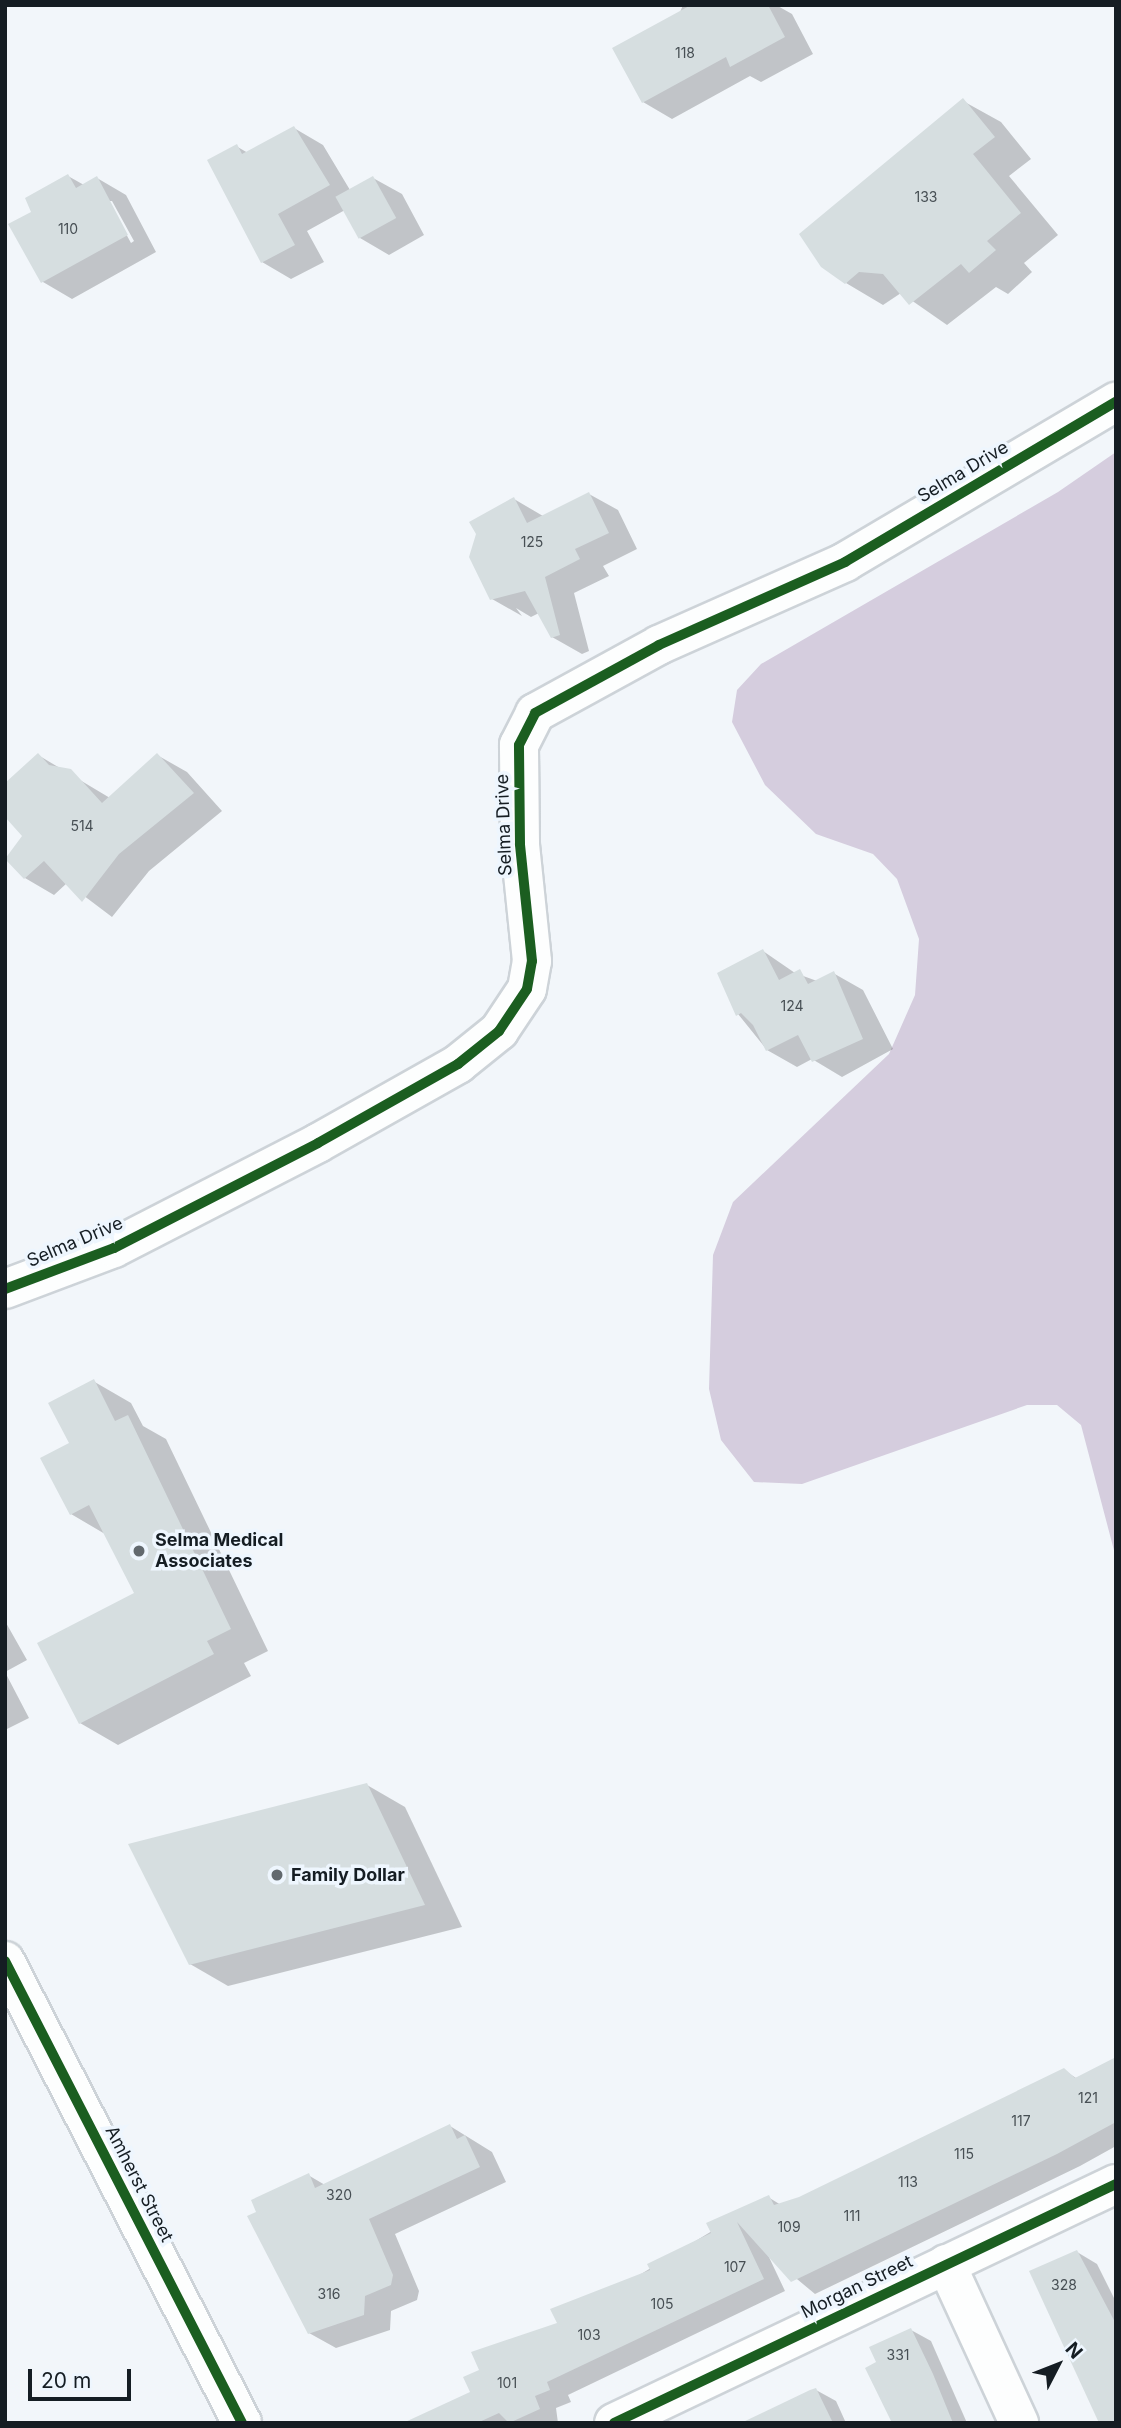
<!DOCTYPE html>
<html>
<head>
<meta charset="utf-8">
<style>
  body { margin:0 }
  #map { position:relative; width:1121px; height:2428px; overflow:hidden; background:#f2f6fa; font-family:Inter,sans-serif }
  div>[style] { position:absolute }
  .forest>* { inset:0; background:#d5cdde }
  .shadow>* { inset:0; background:#0003 }
  .building>* { inset:0; background:#d6dee0; transform-origin:0 0 }
  .roads { filter:drop-shadow(2px 0 #cdd3d8) drop-shadow(-2px 0 #cdd3d8) drop-shadow(0 2px #cdd3d8) drop-shadow(0 -2px #cdd3d8) }
  .minor>* { height:38px; margin:-19px; padding:0 19px; transform-origin:19px; border-radius:19px; background:#fdfefe }
  .tertiary>* { height:38px; margin:-19px; padding:0 19px; transform-origin:19px; border-radius:19px; background:#fdfefe }
  .cycleway>* { height:10px; margin:-5px; padding:0 5px; transform-origin:5px; border-radius:5px; background:#1b5e20 }
  .dots>* { width:19px; height:19px; translate:-50% -50%; box-sizing:border-box; border:4px solid #eef6fe; border-radius:50% }
  span { translate:-50% -50%; white-space:nowrap; text-align:center; line-height:1.15; -webkit-text-stroke:7px #eef6fe; paint-order:stroke }
  .number-label { font-size:14px; color:#474f54 }
  .number-label span { -webkit-text-stroke-width:0 }
  .street-label { font-size:18px; color:#151d23 }
  .poi-label { font-size:18px; color:#151d23; font-weight:700 }
  .left { translate:0 -50%; text-align:left }
  .frame { position:absolute; inset:0; border:7px solid #151d23; pointer-events:none }
  .north { position:absolute; left:1023px; top:2330px; width:70px; height:70px; -webkit-text-stroke:5px #eef6fe; paint-order:stroke; rotate:48deg; font-size:19px; font-weight:700; line-height:28px; text-align:center; color:#151d23 }
  .north::after { content:''; display:block; margin:auto; width:24px; height:32px; background:#151d23; clip-path:polygon(50% 0,100% 100%,50% 72%,0 100%) }
  .scale { position:absolute; left:28px; top:2369px; width:103px; height:32px; box-sizing:border-box; border:4px solid #151d23; border-top:0; padding-left:9px; font-size:21px; line-height:24px; white-space:nowrap; color:#151d23; -webkit-text-stroke:5px #eef6fe; paint-order:stroke }
</style>
</head>
<body>
<div id="map">
  <div class="forest">
    <i style="clip-path:polygon(1116px 452px,1116px 1558px,1081px 1425px,1057px 1405px,1027px 1405px,802px 1484px,754px 1482px,721px 1440px,709px 1389px,713px 1255px,733px 1202px,889px 1054px,915px 995px,919px 939px,897px 879px,873px 854px,816px 834px,765px 785px,732px 722px,737px 690px,761px 664px,1058px 492px)"></i>
  </div>
  <div class="shadow">
    <i style="clip-path:polygon(683px 5px,776px 5px,792px 14px,813px 54px,761px 82px,750px 76px,672px 119px,643px 102px)"></i>
    <i style="clip-path:polygon(963px 101px,1001px 122px,1031px 159px,1009px 176px,1058px 235px,1024px 263px,1032px 272px,1008px 294px,996px 287px,947px 325px,901px 293px,883px 305px,846px 283px)"></i>
    <i style="clip-path:polygon(294px 128px,323px 145px,350px 190px,373px 178px,402px 194px,424px 235px,389px 255px,360px 238px,345px 210px,307px 231px,324px 262px,291px 279px,262px 262px,236px 146px,248px 153px)"></i>
    <i style="clip-path:polygon(evenodd,68px 176px,84px 185px,97px 178px,126px 195px,156px 252px,72px 299px,43px 282px,33px 212px,68px 176px,108px 201px,112px 201px,134px 241px,131px 243px,108px 201px)"></i>
    <i style="clip-path:polygon(589px 494px,618px 510px,637px 549px,603px 566px,609px 576px,574px 593px,589px 651px,582px 654px,552px 637px,539px 613px,531px 617px,516px 608px,522px 616px,492px 599px,514px 499px,543px 516px)"></i>
    <i style="clip-path:polygon(38px 755px,110px 798px,157px 755px,187px 772px,222px 811px,149px 871px,112px 917px,67px 883px,54px 895px,25px 878px)"></i>
    <i style="clip-path:polygon(763px 951px,795px 973px,817px 981px,833px 973px,863px 990px,893px 1049px,842px 1077px,812px 1059px,797px 1067px,767px 1050px,738px 1014px)"></i>
    <i style="clip-path:polygon(93px 1381px,131px 1403px,143px 1426px,166px 1439px,268px 1651px,244px 1663px,251px 1676px,118px 1745px,80px 1723px,136px 1593px,105px 1534px,71px 1514px,72px 1444px)"></i>
    <i style="clip-path:polygon(5px 1621px,27px 1660px,5px 1672px,29px 1718px,5px 1730px)"></i>
    <i style="clip-path:polygon(367px 1785px,405px 1807px,462px 1927px,228px 1986px,190px 1964px)"></i>
    <i style="clip-path:polygon(1116px 2060px,1116px 2146px,1080px 2166px,815px 2294px,768px 2255px,785px 2291px,568px 2395px,571px 2402px,556px 2408px,558px 2423px,407px 2423px,472px 2393px,481px 2371px,768px 2197px,781px 2205px,800px 2199px,1064px 2070px,1076px 2078px)"></i>
    <i style="clip-path:polygon(450px 2126px,492px 2152px,506px 2182px,395px 2234px,419px 2291px,417px 2300px,391px 2311px,390px 2330px,336px 2348px,309px 2333px,308px 2175px,325px 2185px)"></i>
    <i style="clip-path:polygon(1077px 2252px,1097px 2264px,1116px 2302px,1116px 2423px)"></i>
    <i style="clip-path:polygon(911px 2330px,931px 2341px,967px 2423px,892px 2423px,879px 2363px)"></i>
    <i style="clip-path:polygon(816px 2390px,836px 2401px,846px 2423px,752px 2423px)"></i>
  </div>
  <div class="building">
    <i style="clip-path:polygon(691px 5px,768px 5px,785px 37px,730px 67px,726px 57px,642px 103px,612px 48px)"></i>
    <i style="clip-path:polygon(963px 98px,995px 137px,973px 154px,1021px 213px,987px 241px,996px 250px,969px 273px,961px 264px,909px 305px,883px 274px,859px 272px,845px 284px,821px 267px,799px 234px)"></i>
    <i style="clip-path:polygon(294px 126px,330px 185px,278px 214px,295px 245px,261px 263px,207px 160px,237px 144px,242px 154px)"></i>
    <i style="clip-path:polygon(68px 174px,76px 188px,97px 176px,128px 235px,41px 283px,8px 224px,31px 212px,25px 198px)"></i>
    <i style="left:373px;top:176px;width:48px;height:43px;rotate:61deg"></i>
    <i style="clip-path:polygon(589px 492px,609px 533px,575px 549px,580px 559px,545px 577px,560px 635px,551px 638px,525px 591px,490px 600px,469px 557px,476px 534px,469px 522px,514px 497px,527px 523px)"></i>
    <i style="clip-path:polygon(38px 753px,49px 765px,71px 769px,102px 803px,157px 753px,194px 793px,119px 854px,82px 902px,44px 861px,24px 879px,5px 859px,22px 836px,5px 817px,5px 783px)"></i>
    <i style="clip-path:polygon(763px 949px,779px 980px,800px 969px,808px 984px,834px 971px,863px 1039px,812px 1062px,798px 1035px,766px 1051px,753px 1025px,741px 1013px,736px 1016px,717px 973px)"></i>
    <i style="clip-path:polygon(94px 1379px,115px 1421px,128px 1415px,231px 1629px,207px 1641px,214px 1654px,79px 1724px,37px 1643px,134px 1593px,89px 1505px,70px 1515px,40px 1458px,69px 1443px,48px 1403px)"></i>
    <i style="clip-path:polygon(367px 1783px,425px 1905px,189px 1965px,128px 1844px)"></i>
    <i style="clip-path:polygon(1116px 2057px,1116px 2122px,1057px 2154px,791px 2282px,737px 2222px,764px 2279px,547px 2382px,550px 2390px,535px 2396px,540px 2409px,509px 2423px,499px 2413px,477px 2423px,403px 2423px,470px 2392px,463px 2377px,479px 2370px,471px 2352px,557px 2323px,550px 2309px,650px 2270px,647px 2264px,711px 2233px,706px 2223px,769px 2195px,774px 2205px,799px 2197px,1064px 2068px,1075px 2078px)"></i>
    <i style="clip-path:polygon(450px 2124px,457px 2139px,465px 2135px,480px 2167px,369px 2219px,393px 2275px,391px 2285px,365px 2296px,364px 2315px,308px 2334px,247px 2216px,256px 2212px,251px 2200px,309px 2173px,315px 2188px)"></i>
    <i style="clip-path:polygon(1077px 2250px,1116px 2324px,1116px 2423px,1099px 2423px,1029px 2271px)"></i>
    <i style="clip-path:polygon(911px 2328px,933px 2374px,953px 2423px,892px 2423px,865px 2368px,876px 2362px,869px 2347px)"></i>
    <i style="clip-path:polygon(816px 2388px,833px 2423px,741px 2423px,810px 2390px)"></i>
  </div>
  <div class="roads">
    <div class="minor">
      <i style="left:5px;top:1289px;width:116px;rotate:-20.6deg"></i>
      <i style="left:114px;top:1248px;width:229px;rotate:-27.2deg"></i>
      <i style="left:318px;top:1143px;width:161px;rotate:-29.4deg"></i>
      <i style="left:458px;top:1064px;width:53px;rotate:-38.8deg"></i>
      <i style="left:499px;top:1031px;width:50px;rotate:-56.3deg"></i>
      <i style="left:527px;top:989px;width:28px;rotate:-80deg"></i>
      <i style="left:532px;top:961px;width:118px;rotate:-95.9deg"></i>
      <i style="left:520px;top:844px;width:99px;rotate:-90.6deg"></i>
      <i style="left:519px;top:745px;width:36px;rotate:-63deg"></i>
      <i style="left:535px;top:713px;width:141px;rotate:-28.7deg"></i>
      <i style="left:659px;top:645px;width:204px;rotate:-24deg"></i>
      <i style="left:845px;top:562px;width:315px;rotate:-30.6deg"></i>
      <i style="left:946px;top:2264px;width:175px;rotate:65.3deg"></i>
      <i style="left:614px;top:2423px;width:556px;rotate:-25.46deg"></i>
    </div>
    <div class="tertiary">
      <i style="left:5px;top:1961px;width:519px;rotate:62.84deg"></i>
    </div>
  </div>
  <div class="cycleway">
    <i style="left:5px;top:1289px;width:116px;rotate:-20.6deg"></i>
    <i style="left:114px;top:1248px;width:229px;rotate:-27.2deg"></i>
    <i style="left:318px;top:1143px;width:161px;rotate:-29.4deg"></i>
    <i style="left:458px;top:1064px;width:53px;rotate:-38.8deg"></i>
    <i style="left:499px;top:1031px;width:50px;rotate:-56.3deg"></i>
    <i style="left:527px;top:989px;width:28px;rotate:-80deg"></i>
    <i style="left:532px;top:961px;width:118px;rotate:-95.9deg"></i>
    <i style="left:520px;top:844px;width:99px;rotate:-90.6deg"></i>
    <i style="left:519px;top:745px;width:36px;rotate:-63deg"></i>
    <i style="left:535px;top:713px;width:141px;rotate:-28.7deg"></i>
    <i style="left:659px;top:645px;width:204px;rotate:-24deg"></i>
    <i style="left:845px;top:562px;width:315px;rotate:-30.6deg"></i>
    <i style="left:5px;top:1961px;width:519px;rotate:62.84deg"></i>
    <i style="left:614px;top:2423px;width:556px;rotate:-25.46deg"></i>
  </div>
  <div class="dots">
    <i style="left:139px;top:1551px;background:#62696e"></i>
    <i style="left:277px;top:1875px;background:#62696e"></i>
  </div>
  <div class="number-label">
    <span style="left:685px;top:53px">118</span>
    <span style="left:926px;top:197px">133</span>
    <span style="left:68px;top:229px">110</span>
    <span style="left:532px;top:542px">125</span>
    <span style="left:82px;top:826px">514</span>
    <span style="left:792px;top:1006px">124</span>
    <span style="left:1088px;top:2098px">121</span>
    <span style="left:1021px;top:2121px">117</span>
    <span style="left:964px;top:2154px">115</span>
    <span style="left:908px;top:2182px">113</span>
    <span style="left:339px;top:2195px">320</span>
    <span style="left:852px;top:2216px">111</span>
    <span style="left:789px;top:2227px">109</span>
    <span style="left:735px;top:2267px">107</span>
    <span style="left:1064px;top:2285px">328</span>
    <span style="left:329px;top:2294px">316</span>
    <span style="left:662px;top:2304px">105</span>
    <span style="left:589px;top:2335px">103</span>
    <span style="left:898px;top:2355px">331</span>
    <span style="left:507px;top:2383px">101</span>
  </div>
  <div class="street-label">
    <span style="left:963px;top:472px;rotate:-31deg">Selma Drive</span>
    <span style="left:504px;top:825px;rotate:-92deg">Selma Drive</span>
    <span style="left:75px;top:1242px;rotate:-23deg">Selma Drive</span>
    <span style="left:139px;top:2184px;rotate:63deg">Amherst Street</span>
    <span style="left:857px;top:2287px;rotate:-26deg">Morgan Street</span>
  </div>
  <div class="poi-label">
    <span class="left" style="left:155px;top:1551px">Selma Medical<br>Associates</span>
    <span class="left" style="left:291px;top:1875px">Family Dollar</span>
  </div>
  <div class="frame"></div>
  <div class="north">N</div>
  <div class="scale">20 m</div>
</div>
</body>
</html>
